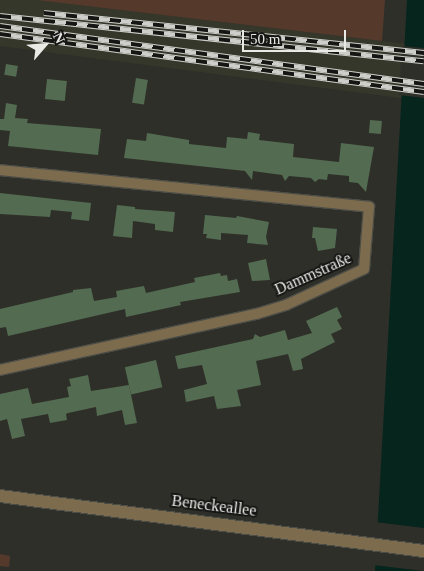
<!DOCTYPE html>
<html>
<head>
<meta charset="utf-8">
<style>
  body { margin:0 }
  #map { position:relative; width:424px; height:571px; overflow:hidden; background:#2e2f29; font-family:Georgia,serif }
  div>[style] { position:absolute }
  .built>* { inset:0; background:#36372b }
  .green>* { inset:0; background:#553a2c }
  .water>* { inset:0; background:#05251d }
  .pier>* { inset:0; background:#2e2f29 }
  .building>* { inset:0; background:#536b50; transform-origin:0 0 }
  .roads { filter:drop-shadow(1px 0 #4c4d47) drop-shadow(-1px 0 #4c4d47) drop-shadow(0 1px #4c4d47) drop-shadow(0 -1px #4c4d47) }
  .minor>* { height:10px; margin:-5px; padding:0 5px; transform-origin:5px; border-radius:5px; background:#7d6b4d }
  .tertiary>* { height:12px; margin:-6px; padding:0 6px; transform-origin:6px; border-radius:6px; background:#7d6b4d }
  .rail>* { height:5.5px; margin-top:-2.75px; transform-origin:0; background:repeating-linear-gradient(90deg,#161714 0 11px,#cecfca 0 22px); box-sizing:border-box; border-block:1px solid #cecfca }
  span { translate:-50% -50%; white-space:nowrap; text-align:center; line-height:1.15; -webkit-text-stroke:4px #161714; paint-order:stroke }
  .street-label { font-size:16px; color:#e9eae6 }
  .north { position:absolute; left:20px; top:20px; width:50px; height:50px; -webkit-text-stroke:4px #161714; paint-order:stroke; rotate:63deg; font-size:14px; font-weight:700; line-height:20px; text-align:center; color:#e9eae6 }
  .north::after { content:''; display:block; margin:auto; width:18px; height:22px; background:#e9eae6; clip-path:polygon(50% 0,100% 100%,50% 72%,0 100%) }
  .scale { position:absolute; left:242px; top:30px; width:104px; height:22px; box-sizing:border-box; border:2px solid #e9eae6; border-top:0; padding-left:6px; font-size:15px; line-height:18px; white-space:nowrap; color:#e9eae6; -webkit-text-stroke:4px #161714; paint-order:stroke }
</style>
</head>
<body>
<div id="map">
  <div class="built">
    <i style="clip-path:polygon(0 0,36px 0,424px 46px,424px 101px,0 46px)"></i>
  </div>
  <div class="green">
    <i style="clip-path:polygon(36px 0,385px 0,382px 41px)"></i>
    <i style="clip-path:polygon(0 554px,10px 556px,9px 567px,0 566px)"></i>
  </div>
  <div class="water">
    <i style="clip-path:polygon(407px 0,424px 0,424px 571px,375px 571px)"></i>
  </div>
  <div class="pier">
    <i style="clip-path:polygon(402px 46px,424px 48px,424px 98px,399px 95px)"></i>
    <i style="clip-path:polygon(375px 522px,424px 528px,424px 571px,373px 565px)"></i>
  </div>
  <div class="building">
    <i style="left:6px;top:64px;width:12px;height:11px;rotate:9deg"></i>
    <i style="left:136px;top:78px;width:12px;height:25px;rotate:9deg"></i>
    <i style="left:47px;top:79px;width:20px;height:20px;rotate:6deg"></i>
    <i style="clip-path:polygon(6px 103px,17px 105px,15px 118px,28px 119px,27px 123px,101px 129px,98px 155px,8px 146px,10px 131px,0 130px,0 119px,4px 119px)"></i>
    <i style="left:370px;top:120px;width:12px;height:13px;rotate:5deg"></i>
    <i style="clip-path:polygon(248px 132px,260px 134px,259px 140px,294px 144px,293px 157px,339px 162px,341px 143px,374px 147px,366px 192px,358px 183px,349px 182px,349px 176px,328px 174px,327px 180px,319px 179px,315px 182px,311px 178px,289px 176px,285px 181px,282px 175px,253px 171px,252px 180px,245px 171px,124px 158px,127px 139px,146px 141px,147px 133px,189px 140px,189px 144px,226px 148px,227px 137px,247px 139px)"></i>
    <i style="clip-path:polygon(0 193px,91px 203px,89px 221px,71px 219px,72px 212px,51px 210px,50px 217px,0 214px)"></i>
    <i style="clip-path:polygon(117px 205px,135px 207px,135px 209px,175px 212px,173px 232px,155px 230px,155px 224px,133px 221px,132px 238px,113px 236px)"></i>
    <i style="clip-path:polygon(205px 215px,236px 218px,237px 216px,269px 222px,266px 237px,268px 245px,247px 243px,248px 235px,221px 233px,221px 240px,206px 238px,207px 234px,203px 234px)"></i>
    <i style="clip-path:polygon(313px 227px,337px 229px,335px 248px,318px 251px,315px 238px,312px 238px)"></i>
    <i style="clip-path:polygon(266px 259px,270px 280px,252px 281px,248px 263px)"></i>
    <i style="clip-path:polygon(220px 273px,221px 276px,227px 275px,228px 281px,237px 279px,240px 292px,180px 302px,181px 305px,126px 317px,125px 309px,8px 336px,6px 327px,0 328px,0 309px,73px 292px,73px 290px,91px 288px,94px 301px,117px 297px,116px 291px,144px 286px,146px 293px,195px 282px,194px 278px)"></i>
    <i style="clip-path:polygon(337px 307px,342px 317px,337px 320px,342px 329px,331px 334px,335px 342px,301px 359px,303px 369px,293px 371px,288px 354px,256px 361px,261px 385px,237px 390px,241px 406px,217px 409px,214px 396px,186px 402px,184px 390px,207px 384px,202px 365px,178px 369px,175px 356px,253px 339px,255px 334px,260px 337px,285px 330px,288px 340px,312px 333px,306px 321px)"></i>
    <i style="left:156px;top:360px;width:28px;height:32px;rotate:77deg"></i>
    <i style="clip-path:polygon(88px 375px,91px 391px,129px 385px,137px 423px,125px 425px,122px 410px,97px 416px,96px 407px,68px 413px,66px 414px,67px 420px,50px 423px,48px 414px,21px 419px,25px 436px,12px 439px,7px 419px,0 421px,0 394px,28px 388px,32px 404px,69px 397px,67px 387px,71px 386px,69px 379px)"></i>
  </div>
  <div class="roads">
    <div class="minor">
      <i style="left:0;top:170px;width:371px;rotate:5.7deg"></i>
      <i style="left:369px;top:207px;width:62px;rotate:94.6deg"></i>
      <i style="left:364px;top:269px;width:86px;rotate:155.2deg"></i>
      <i style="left:286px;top:305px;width:31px;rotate:163deg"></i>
      <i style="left:256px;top:314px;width:262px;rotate:167.7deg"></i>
    </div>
    <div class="tertiary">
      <i style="left:0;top:496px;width:428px;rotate:7.4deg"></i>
    </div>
  </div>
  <div class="rail">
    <i style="left:44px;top:13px;width:382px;rotate:6deg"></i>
    <i style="left:0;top:16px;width:426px;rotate:6.1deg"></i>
    <i style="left:0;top:26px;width:428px;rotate:7.8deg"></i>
    <i style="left:0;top:34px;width:428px;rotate:7.8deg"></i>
  </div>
  <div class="street-label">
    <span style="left:313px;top:274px;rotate:-24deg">Dammstraße</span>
    <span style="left:214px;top:506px;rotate:7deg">Beneckeallee</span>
  </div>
  <div class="north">N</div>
  <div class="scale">50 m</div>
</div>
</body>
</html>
